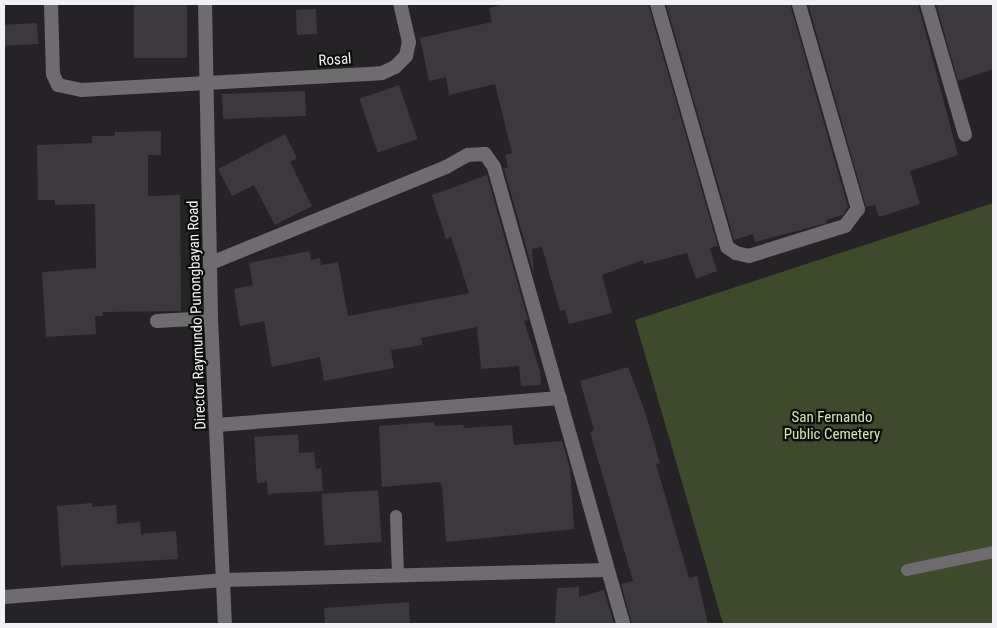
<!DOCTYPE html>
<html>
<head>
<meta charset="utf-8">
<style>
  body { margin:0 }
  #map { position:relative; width:997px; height:628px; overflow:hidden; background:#262326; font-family:"Roboto Condensed",sans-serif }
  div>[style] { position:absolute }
  .green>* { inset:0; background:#3f492c }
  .building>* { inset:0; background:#3c393d; transform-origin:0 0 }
  .service>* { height:12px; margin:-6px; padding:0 6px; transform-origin:6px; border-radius:6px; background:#6f6c70 }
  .minor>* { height:14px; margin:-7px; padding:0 7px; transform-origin:7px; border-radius:7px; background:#6f6c70 }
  span { translate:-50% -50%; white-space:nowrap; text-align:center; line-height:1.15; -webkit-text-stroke:4.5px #0e0d0e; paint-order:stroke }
  .street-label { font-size:15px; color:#f1f0f2 }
  .park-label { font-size:15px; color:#d0e8aa }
  .frame { position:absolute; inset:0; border:5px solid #f1f0f2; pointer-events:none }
</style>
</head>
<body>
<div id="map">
  <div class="green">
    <i style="clip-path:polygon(993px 203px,993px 624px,723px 624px,635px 320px)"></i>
  </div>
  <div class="building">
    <i style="left:134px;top:4px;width:53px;height:54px"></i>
    <i style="clip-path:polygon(504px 4px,648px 4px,718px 246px,710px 248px,717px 271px,696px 279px,687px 253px,644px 264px,643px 260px,602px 275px,612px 313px,569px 324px,565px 310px,560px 311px,542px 247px,532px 249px,534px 275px,504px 169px,508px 167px,505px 155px,512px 153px,495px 84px,449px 95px,446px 77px,429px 81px,420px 38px,492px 22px,489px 8px)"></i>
    <i style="clip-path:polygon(666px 4px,790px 4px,848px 207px,843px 215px,826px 220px,827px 223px,755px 242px,753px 234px,734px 240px)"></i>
    <i style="clip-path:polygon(808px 4px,918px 4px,958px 155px,910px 171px,920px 204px,879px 217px,875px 205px,866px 207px)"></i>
    <i style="clip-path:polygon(936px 4px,993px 4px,993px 69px,958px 81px)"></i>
    <i style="left:316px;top:9px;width:25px;height:20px;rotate:88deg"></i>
    <i style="left:37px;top:23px;width:21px;height:33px;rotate:87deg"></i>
    <i style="left:399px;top:85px;width:57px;height:42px;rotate:71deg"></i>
    <i style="left:305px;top:91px;width:25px;height:83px;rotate:88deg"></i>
    <i style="clip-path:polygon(161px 131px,161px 155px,148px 155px,148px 196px,180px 195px,181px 311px,102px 312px,103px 316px,95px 316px,96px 334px,46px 337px,42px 272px,96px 268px,95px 204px,55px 205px,55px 200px,38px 200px,37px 145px,92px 143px,92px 136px,115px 136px,115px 132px)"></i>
    <i style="clip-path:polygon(285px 134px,297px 158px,290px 162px,312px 206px,275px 225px,254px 185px,232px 196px,218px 169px)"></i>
    <i style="clip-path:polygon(487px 175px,528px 320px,524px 321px,540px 371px,541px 385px,521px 386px,519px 366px,481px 369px,477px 327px,421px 338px,423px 345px,391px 350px,394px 368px,324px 381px,320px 357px,272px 367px,264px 321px,240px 326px,234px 289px,253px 285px,249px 263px,309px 251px,311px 260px,320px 258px,321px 265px,338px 262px,348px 316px,469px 293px,451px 237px,446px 239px,432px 195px)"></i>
    <i style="clip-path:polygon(628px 367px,646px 415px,660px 463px,656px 464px,689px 578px,697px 576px,708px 624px,632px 624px,621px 584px,633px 581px,590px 432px,594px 430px,580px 381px)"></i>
    <i style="clip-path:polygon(434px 422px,435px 426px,463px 425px,464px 428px,512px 425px,514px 445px,562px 441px,570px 468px,574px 529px,446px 542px,442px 486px,439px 482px,382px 487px,379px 426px)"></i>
    <i style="clip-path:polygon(298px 434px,299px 453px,314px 452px,316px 469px,321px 468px,323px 491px,268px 494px,267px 482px,257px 483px,254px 437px)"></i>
    <i style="left:378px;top:490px;width:52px;height:57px;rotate:86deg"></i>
    <i style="clip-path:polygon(92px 503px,92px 507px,116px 505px,117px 524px,140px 522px,141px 534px,176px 531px,178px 559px,61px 566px,57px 506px)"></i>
    <i style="clip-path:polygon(579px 587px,579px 597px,604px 590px,614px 624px,555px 624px,557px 588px)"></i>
    <i style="clip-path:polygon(409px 602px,410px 624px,325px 624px,324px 608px)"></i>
  </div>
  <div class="service">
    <i style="left:396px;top:516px;width:60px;rotate:88.1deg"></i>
    <i style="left:907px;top:570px;width:88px;rotate:-11.8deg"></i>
  </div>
  <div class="minor">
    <i style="left:51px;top:4px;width:70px;rotate:88.4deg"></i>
    <i style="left:53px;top:74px;width:12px;rotate:66deg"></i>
    <i style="left:58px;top:85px;width:24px;rotate:12deg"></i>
    <i style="left:81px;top:90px;width:301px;rotate:-3.2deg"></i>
    <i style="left:382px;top:73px;width:14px;rotate:-25deg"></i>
    <i style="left:395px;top:67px;width:16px;rotate:-45deg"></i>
    <i style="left:406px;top:56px;width:14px;rotate:-78deg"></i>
    <i style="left:409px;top:42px;width:39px;rotate:-103deg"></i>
    <i style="left:205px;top:4px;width:314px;rotate:88.9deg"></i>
    <i style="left:211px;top:318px;width:306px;rotate:87.4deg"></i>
    <i style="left:657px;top:4px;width:253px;rotate:73.9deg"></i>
    <i style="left:727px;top:247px;width:11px;rotate:34deg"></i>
    <i style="left:736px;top:253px;width:13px;rotate:13deg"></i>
    <i style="left:749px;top:256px;width:101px;rotate:-17.4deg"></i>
    <i style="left:845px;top:226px;width:21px;rotate:-53deg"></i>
    <i style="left:858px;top:209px;width:213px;rotate:-106.1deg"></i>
    <i style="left:927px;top:4px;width:136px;rotate:73.8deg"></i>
    <i style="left:211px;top:263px;width:254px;rotate:-22.2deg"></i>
    <i style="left:446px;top:167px;width:25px;rotate:-29deg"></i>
    <i style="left:468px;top:155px;width:17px;rotate:-3deg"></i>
    <i style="left:485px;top:154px;width:16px;rotate:55deg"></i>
    <i style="left:494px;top:167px;width:475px;rotate:74.2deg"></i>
    <i style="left:157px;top:321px;width:54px;rotate:-3.2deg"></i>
    <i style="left:217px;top:425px;width:344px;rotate:-4.5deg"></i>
    <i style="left:4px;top:597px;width:220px;rotate:-4.4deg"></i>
    <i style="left:223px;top:580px;width:383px;rotate:-1.5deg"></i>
  </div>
  <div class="street-label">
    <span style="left:335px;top:60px;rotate:-4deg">Rosal</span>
    <span style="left:197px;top:315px;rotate:-92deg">Director Raymundo Punongbayan Road</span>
  </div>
  <div class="park-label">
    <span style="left:832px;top:426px">San Fernando<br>Public Cemetery</span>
  </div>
  <div class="frame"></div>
</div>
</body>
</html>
